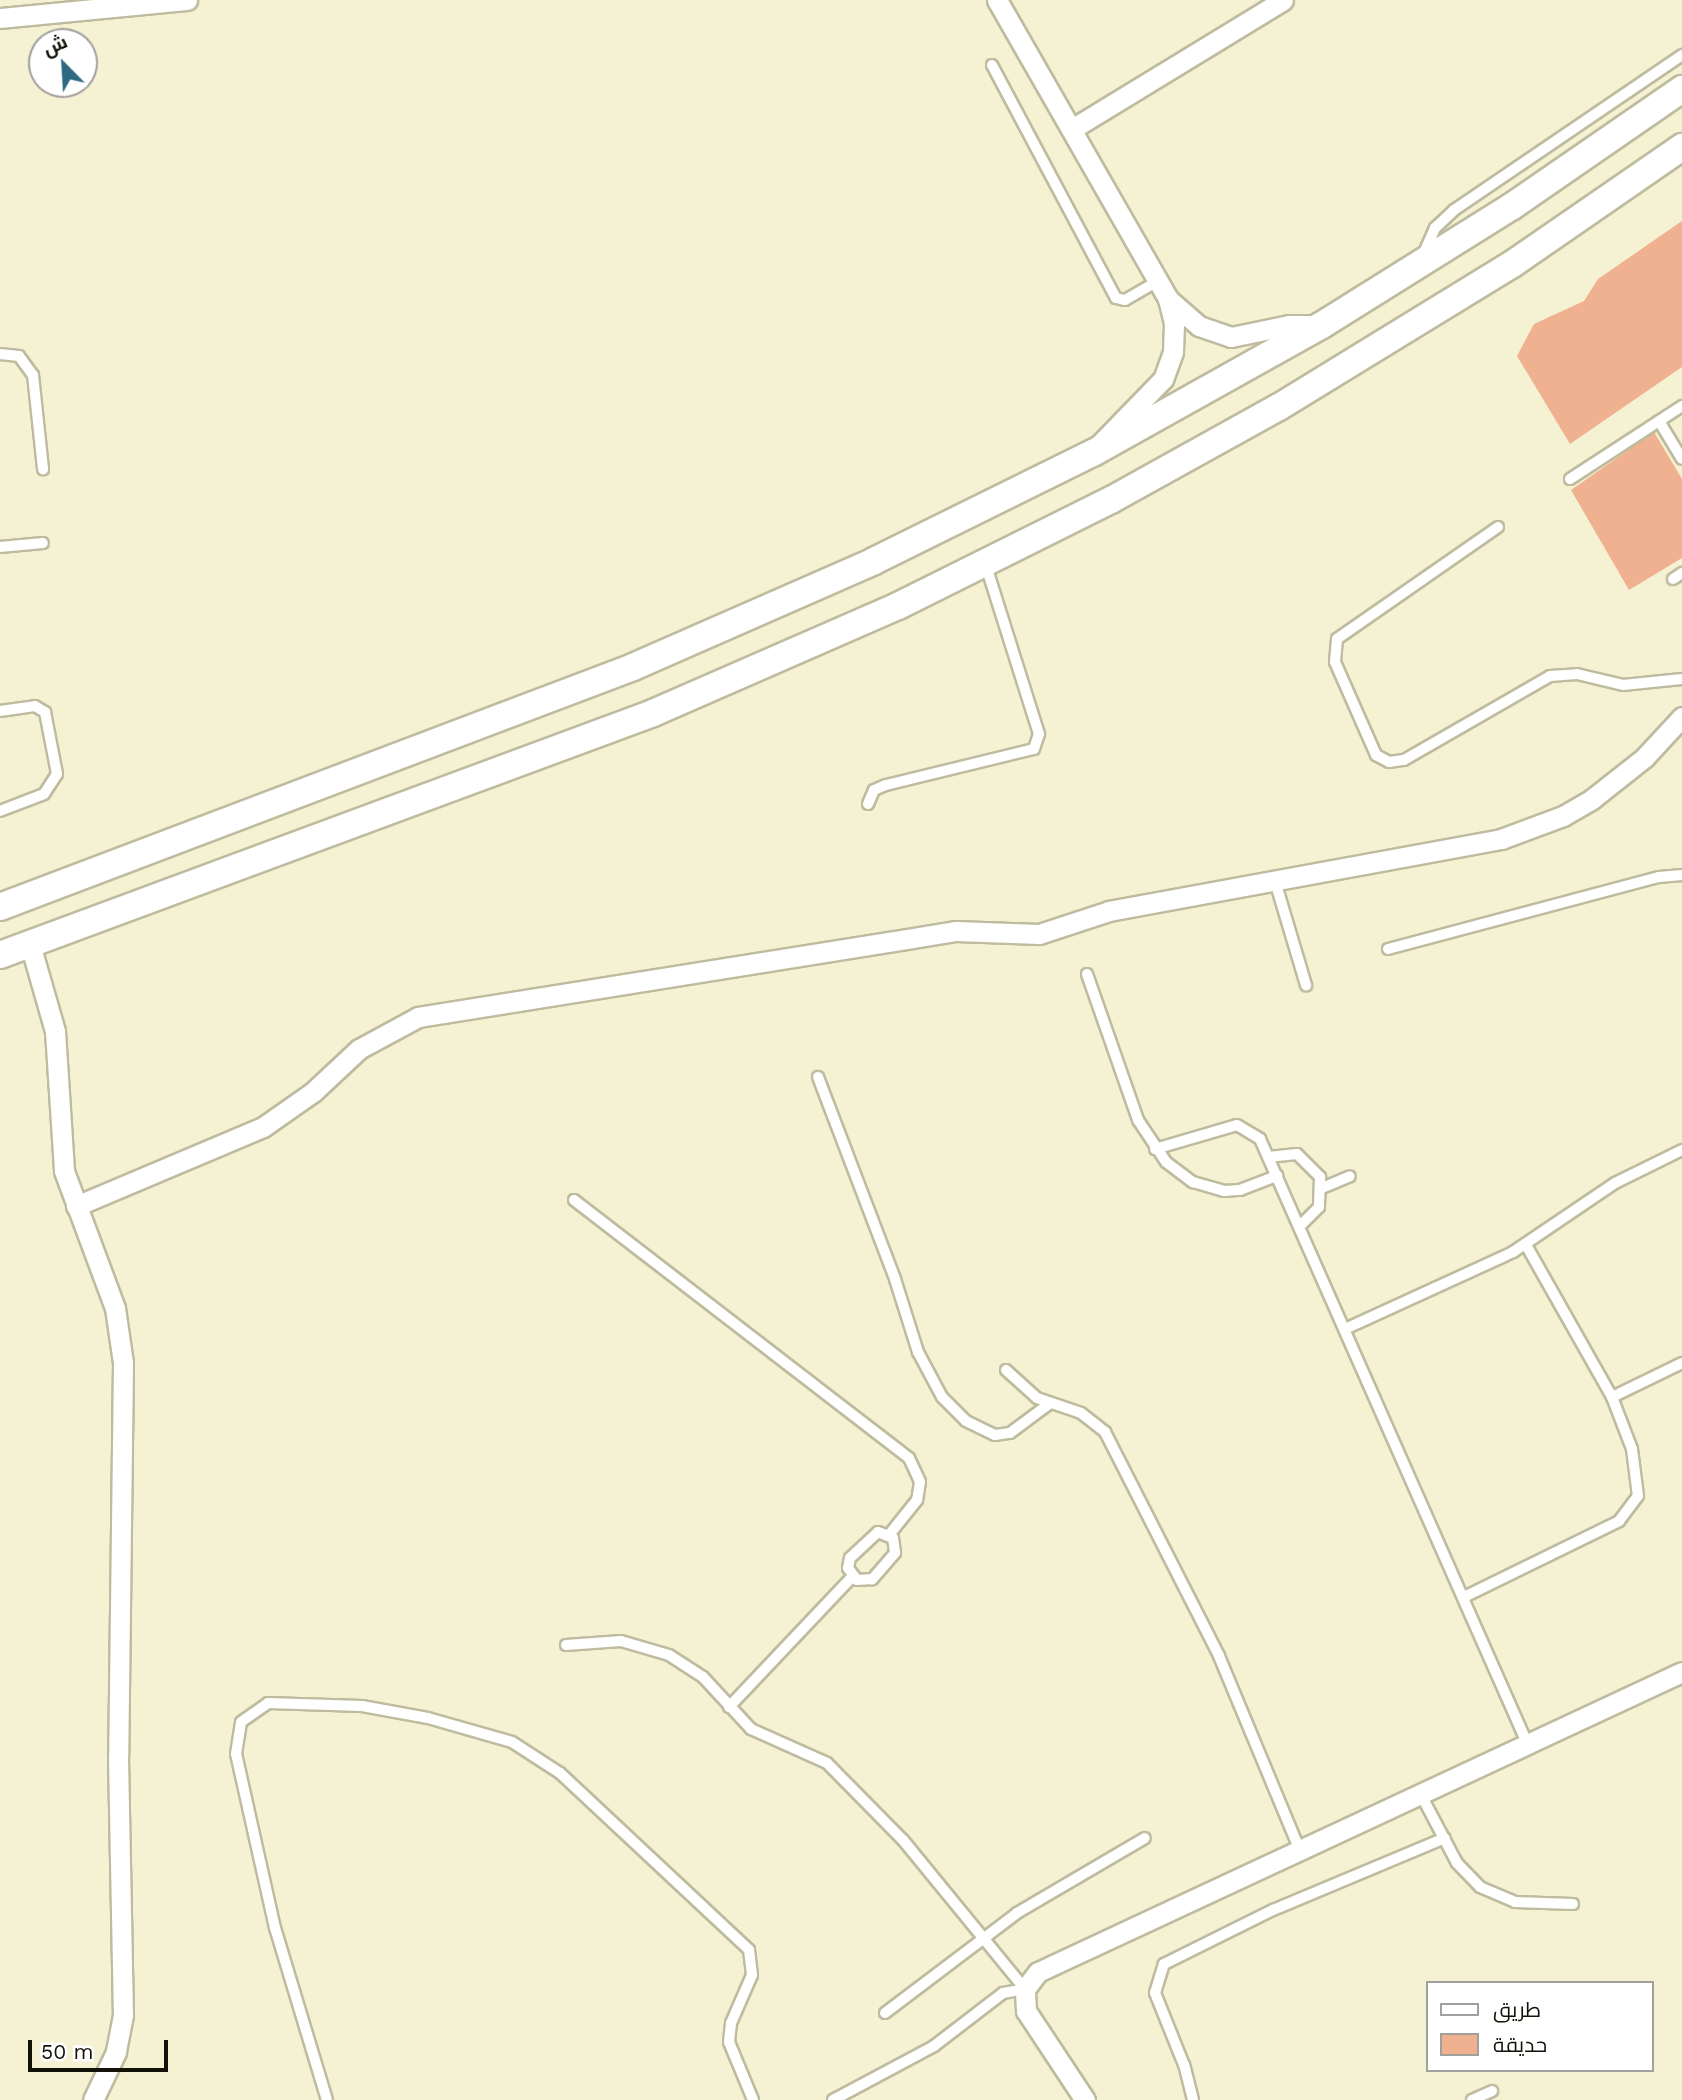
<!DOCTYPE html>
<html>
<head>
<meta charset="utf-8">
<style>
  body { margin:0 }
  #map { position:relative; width:1682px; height:2100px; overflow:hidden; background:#f5f1d3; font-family:"Work Sans",Cairo,sans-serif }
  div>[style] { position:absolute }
  .green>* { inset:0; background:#efb18f }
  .roads { filter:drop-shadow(2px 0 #bfbb9f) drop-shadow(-2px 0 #bfbb9f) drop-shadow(0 2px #bfbb9f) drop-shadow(0 -2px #bfbb9f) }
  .lane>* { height:10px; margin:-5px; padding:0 5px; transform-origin:5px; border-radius:5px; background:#fff }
  .street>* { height:19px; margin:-9.5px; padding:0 9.5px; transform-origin:9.5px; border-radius:9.5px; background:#fff }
  .secondary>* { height:26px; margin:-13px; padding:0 13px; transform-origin:13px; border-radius:13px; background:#fff }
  span { translate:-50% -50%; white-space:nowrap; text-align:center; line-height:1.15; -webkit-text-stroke:5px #fff; paint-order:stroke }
  .legend { position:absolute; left:1426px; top:1981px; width:228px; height:91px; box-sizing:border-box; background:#fff; border:2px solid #a1a09c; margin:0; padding:9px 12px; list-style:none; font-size:21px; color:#131208 }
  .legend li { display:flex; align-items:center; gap:14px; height:35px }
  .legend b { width:35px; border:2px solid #a1a09c }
  .north { position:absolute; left:28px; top:28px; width:70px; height:70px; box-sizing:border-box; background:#fff; border:2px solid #a1a09c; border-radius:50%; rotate:336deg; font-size:19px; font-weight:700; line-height:28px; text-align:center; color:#131208 }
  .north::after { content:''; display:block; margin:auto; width:24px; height:32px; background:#2d6981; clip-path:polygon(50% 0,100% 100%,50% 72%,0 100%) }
  .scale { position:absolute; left:28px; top:2040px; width:140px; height:32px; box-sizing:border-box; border:4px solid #131208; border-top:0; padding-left:9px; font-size:21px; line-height:24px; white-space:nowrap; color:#131208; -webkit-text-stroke:5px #fff; paint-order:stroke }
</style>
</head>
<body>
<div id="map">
  <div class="green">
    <i style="clip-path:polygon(1682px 221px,1682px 367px,1570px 444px,1517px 356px,1534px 324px,1584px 301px,1598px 279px)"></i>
    <i style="clip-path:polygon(1654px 432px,1682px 479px,1682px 558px,1629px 590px,1571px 490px)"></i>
  </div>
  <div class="roads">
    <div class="lane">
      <i style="left:992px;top:65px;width:264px;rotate:62deg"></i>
      <i style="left:1116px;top:298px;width:9px;rotate:13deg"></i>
      <i style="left:1125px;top:300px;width:38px;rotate:-30deg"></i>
      <i style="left:1423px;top:255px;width:30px;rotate:-66deg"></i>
      <i style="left:1435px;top:228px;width:26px;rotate:-43deg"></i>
      <i style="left:1454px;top:210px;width:276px;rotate:-34.2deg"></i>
      <i style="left:0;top:354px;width:19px;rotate:6deg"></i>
      <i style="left:19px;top:356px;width:24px;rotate:54deg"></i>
      <i style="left:33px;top:375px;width:95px;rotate:83.9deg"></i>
      <i style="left:1659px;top:421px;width:44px;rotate:58.8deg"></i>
      <i style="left:1570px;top:479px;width:134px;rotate:-33.1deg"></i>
      <i style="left:1498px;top:527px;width:196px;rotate:145.2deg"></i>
      <i style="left:1337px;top:639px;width:23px;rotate:95deg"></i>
      <i style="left:1335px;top:662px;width:102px;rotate:66.2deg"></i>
      <i style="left:1376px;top:755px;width:15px;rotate:28deg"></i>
      <i style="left:1389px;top:762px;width:15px;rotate:-8deg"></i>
      <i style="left:1404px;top:760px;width:168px;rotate:-29.9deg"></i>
      <i style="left:1550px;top:676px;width:27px;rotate:-4deg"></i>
      <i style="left:1577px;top:674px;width:47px;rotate:13.4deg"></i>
      <i style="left:1623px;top:685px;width:59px;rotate:-5.8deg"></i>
      <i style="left:0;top:547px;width:43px;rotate:-5.3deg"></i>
      <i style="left:1673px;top:579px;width:11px;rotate:-34deg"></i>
      <i style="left:0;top:711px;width:35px;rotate:-8deg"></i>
      <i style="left:35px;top:706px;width:12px;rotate:31deg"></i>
      <i style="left:45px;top:712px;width:63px;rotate:79deg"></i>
      <i style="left:57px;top:774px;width:24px;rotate:123deg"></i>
      <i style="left:44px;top:794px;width:47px;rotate:158.9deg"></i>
      <i style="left:868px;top:804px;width:15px;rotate:-67deg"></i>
      <i style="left:874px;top:790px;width:13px;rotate:-23deg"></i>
      <i style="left:886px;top:785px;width:152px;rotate:-13.7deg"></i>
      <i style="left:1034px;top:749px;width:16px;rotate:-72deg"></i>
      <i style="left:1039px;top:734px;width:179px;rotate:-107.5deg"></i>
      <i style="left:1275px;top:881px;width:109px;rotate:73.4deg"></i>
      <i style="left:1388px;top:949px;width:280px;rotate:-14.9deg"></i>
      <i style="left:1659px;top:877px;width:23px;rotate:-5deg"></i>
      <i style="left:1087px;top:974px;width:155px;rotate:70.7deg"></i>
      <i style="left:1138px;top:1120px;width:50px;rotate:56.3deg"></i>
      <i style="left:1166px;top:1162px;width:34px;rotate:37deg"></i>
      <i style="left:1193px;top:1182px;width:32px;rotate:16deg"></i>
      <i style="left:1224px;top:1191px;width:16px;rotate:-4deg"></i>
      <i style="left:1240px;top:1190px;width:40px;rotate:-21deg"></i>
      <i style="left:818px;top:1077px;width:216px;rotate:69.1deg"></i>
      <i style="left:895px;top:1279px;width:77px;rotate:72.5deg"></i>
      <i style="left:918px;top:1352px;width:51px;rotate:61.9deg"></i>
      <i style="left:942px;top:1397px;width:34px;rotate:45deg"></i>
      <i style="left:966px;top:1421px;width:32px;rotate:26deg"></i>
      <i style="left:995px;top:1435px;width:15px;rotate:-8deg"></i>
      <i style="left:1010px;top:1433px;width:49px;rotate:-36.6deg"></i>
      <i style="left:1155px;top:1149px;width:85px;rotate:-16.3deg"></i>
      <i style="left:1237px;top:1125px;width:27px;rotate:31deg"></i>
      <i style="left:1260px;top:1139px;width:660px;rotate:66.15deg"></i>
      <i style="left:1268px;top:1157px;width:29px;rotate:-6deg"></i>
      <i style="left:1297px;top:1154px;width:33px;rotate:45deg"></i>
      <i style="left:1320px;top:1177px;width:30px;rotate:92deg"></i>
      <i style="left:1319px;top:1207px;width:28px;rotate:135deg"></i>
      <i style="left:1322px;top:1188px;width:30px;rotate:-23deg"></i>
      <i style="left:574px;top:1200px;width:423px;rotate:37.6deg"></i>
      <i style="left:909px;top:1458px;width:26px;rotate:65deg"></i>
      <i style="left:920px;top:1482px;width:18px;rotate:99deg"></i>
      <i style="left:917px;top:1500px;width:45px;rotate:128.7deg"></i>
      <i style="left:1345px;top:1329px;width:185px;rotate:-24.6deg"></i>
      <i style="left:1513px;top:1252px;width:123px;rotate:-34.1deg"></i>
      <i style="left:1615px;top:1183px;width:75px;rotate:-26.2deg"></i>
      <i style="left:1006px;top:1370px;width:42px;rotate:42.1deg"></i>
      <i style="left:1037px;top:1398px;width:46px;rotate:18.8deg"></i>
      <i style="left:1081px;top:1413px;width:31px;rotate:38deg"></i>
      <i style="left:1105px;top:1432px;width:251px;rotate:63deg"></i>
      <i style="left:1219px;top:1656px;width:208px;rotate:67.4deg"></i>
      <i style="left:1612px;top:1397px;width:78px;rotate:-25.9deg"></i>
      <i style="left:878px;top:1532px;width:16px;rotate:22deg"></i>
      <i style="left:893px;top:1538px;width:15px;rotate:82deg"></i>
      <i style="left:895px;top:1553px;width:35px;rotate:131deg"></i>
      <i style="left:872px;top:1579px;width:15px;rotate:176deg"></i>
      <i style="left:857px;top:1580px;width:15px;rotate:-127deg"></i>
      <i style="left:848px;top:1568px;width:10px;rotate:-79deg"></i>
      <i style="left:850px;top:1558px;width:38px;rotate:-43deg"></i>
      <i style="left:1464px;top:1597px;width:173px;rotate:-26.1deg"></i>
      <i style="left:1619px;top:1521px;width:31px;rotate:-53deg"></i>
      <i style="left:1638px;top:1496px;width:47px;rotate:-97.3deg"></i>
      <i style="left:1632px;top:1449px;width:56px;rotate:-111deg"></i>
      <i style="left:1612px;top:1397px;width:175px;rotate:-119.5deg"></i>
      <i style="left:566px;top:1645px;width:55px;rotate:-4.2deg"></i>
      <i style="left:621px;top:1641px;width:50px;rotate:16.3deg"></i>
      <i style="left:669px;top:1655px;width:40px;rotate:32.9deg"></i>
      <i style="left:703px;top:1677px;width:71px;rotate:47.3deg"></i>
      <i style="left:751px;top:1729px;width:83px;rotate:24.1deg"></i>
      <i style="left:827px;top:1763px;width:108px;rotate:45.4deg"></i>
      <i style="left:903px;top:1840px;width:193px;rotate:50.7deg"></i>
      <i style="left:729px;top:1707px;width:179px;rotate:-46.6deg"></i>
      <i style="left:1420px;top:1793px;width:79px;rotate:62.1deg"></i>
      <i style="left:1457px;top:1863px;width:33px;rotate:46deg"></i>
      <i style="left:1480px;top:1887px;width:38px;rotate:23deg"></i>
      <i style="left:1515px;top:1902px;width:58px;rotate:2deg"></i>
      <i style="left:885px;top:2013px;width:166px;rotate:-37.1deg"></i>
      <i style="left:1017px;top:1913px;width:148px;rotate:-30.4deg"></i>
      <i style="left:327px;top:2100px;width:180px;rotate:-106.8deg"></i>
      <i style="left:275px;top:1928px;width:178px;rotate:-102.6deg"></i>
      <i style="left:236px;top:1754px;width:32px;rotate:-81deg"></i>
      <i style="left:241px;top:1722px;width:33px;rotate:-35deg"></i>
      <i style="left:268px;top:1703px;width:94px;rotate:1.8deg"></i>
      <i style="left:362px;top:1706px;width:67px;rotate:10.3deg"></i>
      <i style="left:428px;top:1718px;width:87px;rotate:15.9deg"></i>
      <i style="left:512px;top:1742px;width:57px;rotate:32.9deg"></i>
      <i style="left:560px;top:1773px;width:259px;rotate:43.1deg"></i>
      <i style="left:749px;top:1950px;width:25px;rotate:83deg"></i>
      <i style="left:752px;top:1975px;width:52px;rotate:113.6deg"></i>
      <i style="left:731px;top:2023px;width:19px;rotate:96deg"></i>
      <i style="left:729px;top:2042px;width:63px;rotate:67.5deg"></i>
      <i style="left:833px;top:2100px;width:115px;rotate:-28.1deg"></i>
      <i style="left:934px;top:2046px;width:87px;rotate:-37.5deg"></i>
      <i style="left:1003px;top:1993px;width:22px;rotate:-10deg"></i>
      <i style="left:1193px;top:2100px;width:36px;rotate:-104deg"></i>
      <i style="left:1184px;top:2065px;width:78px;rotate:-111.9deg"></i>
      <i style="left:1155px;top:1993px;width:30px;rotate:-73deg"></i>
      <i style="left:1164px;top:1964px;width:122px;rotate:-26.4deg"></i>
      <i style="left:1273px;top:1910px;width:186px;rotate:-22.7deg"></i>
      <i style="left:1472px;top:2100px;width:22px;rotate:-24deg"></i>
    </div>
    <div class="street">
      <i style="left:997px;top:0;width:344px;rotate:60.2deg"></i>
      <i style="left:1168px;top:299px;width:25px;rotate:76deg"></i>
      <i style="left:1174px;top:323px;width:29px;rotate:92deg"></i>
      <i style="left:1173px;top:352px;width:29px;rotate:110deg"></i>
      <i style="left:1163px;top:379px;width:91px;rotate:134.1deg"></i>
      <i style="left:0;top:18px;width:188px;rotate:-5.5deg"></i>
      <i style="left:1072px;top:129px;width:247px;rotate:-31.4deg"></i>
      <i style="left:1168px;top:299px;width:41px;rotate:41.1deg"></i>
      <i style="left:1199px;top:326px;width:34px;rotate:19deg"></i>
      <i style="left:1231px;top:337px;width:59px;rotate:-11.7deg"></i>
      <i style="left:1289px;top:325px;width:32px"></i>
      <i style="left:30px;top:944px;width:91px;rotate:74deg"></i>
      <i style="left:55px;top:1031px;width:140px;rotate:86.3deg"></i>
      <i style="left:64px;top:1171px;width:146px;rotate:69.6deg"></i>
      <i style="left:115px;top:1308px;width:56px;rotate:81.7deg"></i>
      <i style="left:123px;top:1363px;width:394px;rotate:90.7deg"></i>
      <i style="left:118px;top:1757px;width:258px;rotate:88.9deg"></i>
      <i style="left:123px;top:2015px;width:38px;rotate:101deg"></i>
      <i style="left:116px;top:2052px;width:53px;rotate:115.6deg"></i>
      <i style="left:76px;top:1206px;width:203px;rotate:-22.9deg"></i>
      <i style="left:263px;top:1127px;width:61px;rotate:-35deg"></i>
      <i style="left:313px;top:1092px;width:63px;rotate:-43.1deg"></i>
      <i style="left:359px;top:1049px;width:67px;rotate:-28.5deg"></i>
      <i style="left:418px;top:1017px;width:545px;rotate:-9.08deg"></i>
      <i style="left:956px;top:931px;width:83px;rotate:2.1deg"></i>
      <i style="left:1039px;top:934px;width:74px;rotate:-18.2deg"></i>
      <i style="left:1109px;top:911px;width:399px;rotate:-10.4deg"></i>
      <i style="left:1501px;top:839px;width:66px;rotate:-20.4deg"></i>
      <i style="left:1563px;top:816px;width:34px;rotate:-30deg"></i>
      <i style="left:1592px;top:799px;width:66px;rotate:-38.3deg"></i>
      <i style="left:1644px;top:758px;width:56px;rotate:-47.2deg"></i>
      <i style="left:1085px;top:2100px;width:107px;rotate:-123.5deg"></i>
      <i style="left:1026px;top:2011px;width:22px;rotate:-93deg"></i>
      <i style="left:1025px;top:1989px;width:21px;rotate:-53deg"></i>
      <i style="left:1038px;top:1972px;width:710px;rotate:-24.98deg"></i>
    </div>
    <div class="secondary">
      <i style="left:0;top:907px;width:677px;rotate:-20.76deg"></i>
      <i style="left:633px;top:667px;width:263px;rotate:-23.7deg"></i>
      <i style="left:874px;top:561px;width:244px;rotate:-26.3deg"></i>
      <i style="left:1093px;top:453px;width:262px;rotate:-29.2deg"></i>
      <i style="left:1322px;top:325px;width:223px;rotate:-32deg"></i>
      <i style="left:1511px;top:207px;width:208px;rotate:-34.6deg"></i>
      <i style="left:0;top:955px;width:696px;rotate:-20.33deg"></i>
      <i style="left:653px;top:713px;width:267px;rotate:-23.6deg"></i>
      <i style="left:898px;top:606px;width:238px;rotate:-26.5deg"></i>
      <i style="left:1111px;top:500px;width:192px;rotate:-29deg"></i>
      <i style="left:1279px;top:407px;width:272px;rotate:-31.5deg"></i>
      <i style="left:1511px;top:265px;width:208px;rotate:-34.6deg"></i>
    </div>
  </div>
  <ul class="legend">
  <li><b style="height:9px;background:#fff"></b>طريق</li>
  <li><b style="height:19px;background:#efb18f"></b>حديقة</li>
  </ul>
  <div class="north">ش</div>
  <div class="scale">50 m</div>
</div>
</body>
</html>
